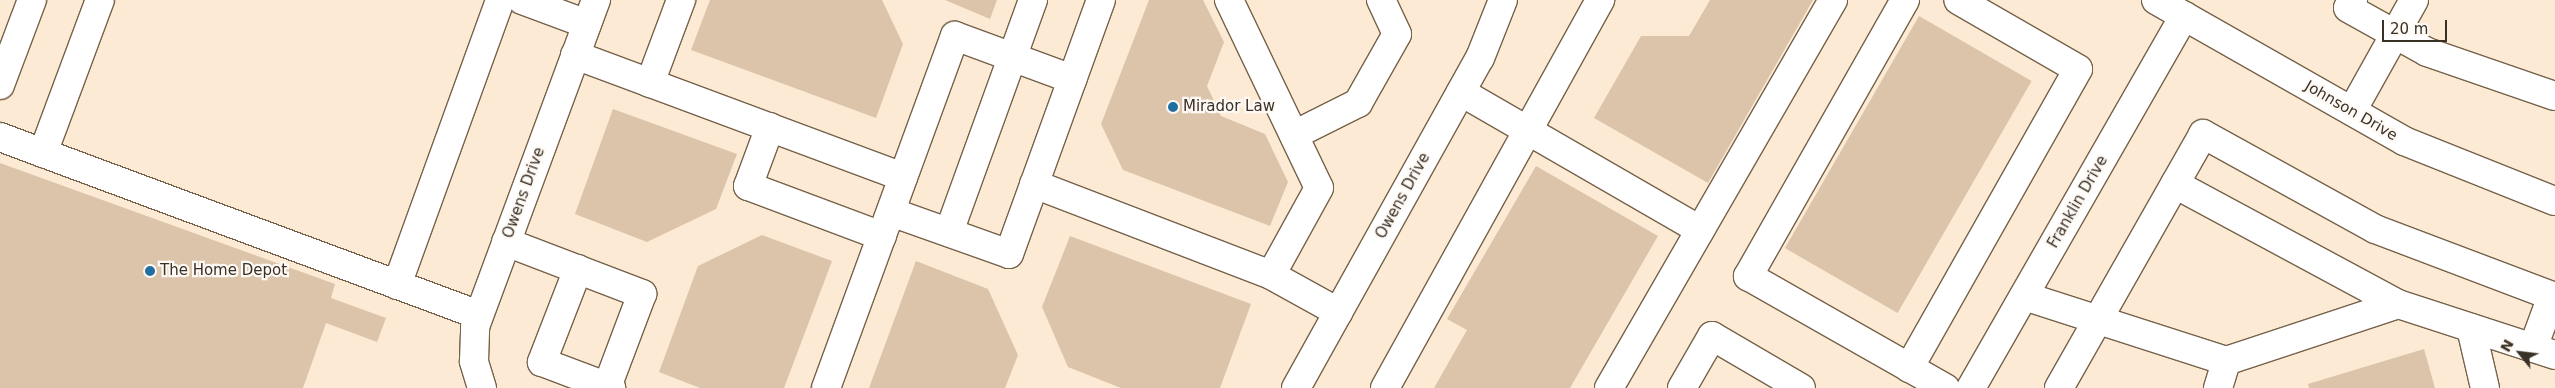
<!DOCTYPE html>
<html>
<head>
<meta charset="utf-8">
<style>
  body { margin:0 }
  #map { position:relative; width:2555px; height:388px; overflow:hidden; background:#fdead4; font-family:"DejaVu Sans",sans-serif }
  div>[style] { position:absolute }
  .building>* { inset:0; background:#dbc4aa; transform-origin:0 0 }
  .roads { filter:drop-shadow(1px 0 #76624a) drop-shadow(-1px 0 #76624a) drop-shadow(0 1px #76624a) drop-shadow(0 -1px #76624a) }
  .minor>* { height:28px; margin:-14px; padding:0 14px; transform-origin:14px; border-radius:14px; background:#fff }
  .dots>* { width:14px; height:14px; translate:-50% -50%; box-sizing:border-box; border:2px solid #fef9f4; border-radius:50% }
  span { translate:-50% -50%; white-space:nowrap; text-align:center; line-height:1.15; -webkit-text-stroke:4.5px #fef9f4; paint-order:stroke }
  .poi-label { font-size:15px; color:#393026 }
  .left { translate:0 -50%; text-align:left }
  .street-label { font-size:15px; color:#393026 }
  .north { position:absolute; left:2495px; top:328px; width:50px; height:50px; -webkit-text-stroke:4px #fef9f4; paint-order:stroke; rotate:299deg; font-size:14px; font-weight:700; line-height:20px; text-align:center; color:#393026 }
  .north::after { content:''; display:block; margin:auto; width:18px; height:22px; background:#393026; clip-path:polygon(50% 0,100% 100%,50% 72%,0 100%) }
  .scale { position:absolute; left:2382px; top:20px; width:65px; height:22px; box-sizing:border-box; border:2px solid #393026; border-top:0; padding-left:6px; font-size:15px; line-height:18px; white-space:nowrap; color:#393026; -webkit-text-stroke:4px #fef9f4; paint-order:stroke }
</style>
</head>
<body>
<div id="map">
  <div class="building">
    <i style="clip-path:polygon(710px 0,882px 0,903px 44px,876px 118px,691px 50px)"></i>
    <i style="clip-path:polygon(945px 0,997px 0,990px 19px)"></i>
    <i style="clip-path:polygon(1149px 0,1203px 0,1224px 42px,1207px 86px,1221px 116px,1265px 134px,1288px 182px,1270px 226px,1123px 170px,1101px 124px)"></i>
    <i style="clip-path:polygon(1710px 0,1813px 0,1708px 183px,1594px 118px,1641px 36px,1689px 36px)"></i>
    <i style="left:1919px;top:16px;width:130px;height:268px;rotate:30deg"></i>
    <i style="clip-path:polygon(613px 109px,737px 154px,716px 209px,647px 242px,575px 214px)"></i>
    <i style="clip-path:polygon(0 163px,335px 284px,331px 298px,386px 318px,377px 342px,326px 323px,303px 388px,0 388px)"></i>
    <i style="clip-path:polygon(1536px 166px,1658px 236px,1570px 388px,1434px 388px,1467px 330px,1447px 319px)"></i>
    <i style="clip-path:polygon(762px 235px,832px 261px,784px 388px,700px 388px,659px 372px,698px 266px)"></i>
    <i style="clip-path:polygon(1070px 236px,1251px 304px,1220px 388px,1121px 388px,1068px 367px,1042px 307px)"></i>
    <i style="clip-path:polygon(916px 261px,988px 289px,1018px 355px,1005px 388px,869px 388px)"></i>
    <i style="clip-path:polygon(2424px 349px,2435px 388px,2309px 388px,2308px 384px)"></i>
  </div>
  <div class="roads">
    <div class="minor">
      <i style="left:522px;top:0;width:69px;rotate:20.3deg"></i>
      <i style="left:1229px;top:0;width:208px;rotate:64.4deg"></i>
      <i style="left:1319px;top:188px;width:99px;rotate:118.9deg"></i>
      <i style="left:1905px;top:0;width:318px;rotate:119.6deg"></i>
      <i style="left:1748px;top:276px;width:227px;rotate:29.6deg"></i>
      <i style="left:2156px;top:0;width:285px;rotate:29.6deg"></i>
      <i style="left:2404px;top:141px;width:162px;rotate:21.7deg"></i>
      <i style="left:2353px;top:0;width:9px;rotate:122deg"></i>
      <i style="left:2348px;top:8px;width:90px;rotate:29.1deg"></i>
      <i style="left:2427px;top:52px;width:135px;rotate:19deg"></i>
      <i style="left:575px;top:55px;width:350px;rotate:20.4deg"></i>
      <i style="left:650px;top:83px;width:89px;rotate:-69.5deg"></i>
      <i style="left:0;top:85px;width:91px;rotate:-69.4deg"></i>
      <i style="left:1461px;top:92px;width:276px;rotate:30deg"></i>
      <i style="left:2352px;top:111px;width:127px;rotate:-60.8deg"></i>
      <i style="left:770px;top:127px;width:63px;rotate:110.4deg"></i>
      <i style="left:748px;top:186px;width:143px;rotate:20.5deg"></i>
      <i style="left:1294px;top:135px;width:72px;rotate:-26.6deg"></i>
      <i style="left:1358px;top:103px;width:79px;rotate:-60.5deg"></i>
      <i style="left:1397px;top:34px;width:38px;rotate:-115deg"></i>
      <i style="left:0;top:137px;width:511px;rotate:20.39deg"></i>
      <i style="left:43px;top:153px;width:163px;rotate:-69.6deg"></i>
      <i style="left:1034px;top:184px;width:254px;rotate:21deg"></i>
      <i style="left:1271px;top:275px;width:77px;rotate:28.9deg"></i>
      <i style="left:2175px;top:184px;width:253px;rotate:28.3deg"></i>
      <i style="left:2398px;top:304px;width:165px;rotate:18deg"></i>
      <i style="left:891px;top:212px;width:125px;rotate:19.6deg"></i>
      <i style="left:1009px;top:254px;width:270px;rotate:-70.1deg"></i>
      <i style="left:949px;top:232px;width:247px;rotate:-70.1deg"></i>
      <i style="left:506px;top:242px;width:146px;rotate:20.9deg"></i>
      <i style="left:642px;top:294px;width:99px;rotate:110.6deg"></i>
      <i style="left:578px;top:269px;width:100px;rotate:111.2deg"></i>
      <i style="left:542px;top:362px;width:74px;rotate:20.6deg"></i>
      <i style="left:397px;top:285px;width:303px;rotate:-70.1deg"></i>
      <i style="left:2024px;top:296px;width:212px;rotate:17.8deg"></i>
      <i style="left:2226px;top:361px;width:181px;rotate:-18.3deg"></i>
      <i style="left:2471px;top:328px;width:62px;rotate:76.9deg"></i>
      <i style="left:1909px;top:368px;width:343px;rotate:-60.5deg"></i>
      <i style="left:2078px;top:69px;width:138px;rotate:-150.1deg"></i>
      <i style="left:482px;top:388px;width:28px;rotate:-107deg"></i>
      <i style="left:474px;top:361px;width:34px;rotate:-88deg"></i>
      <i style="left:475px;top:327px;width:349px;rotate:-69.7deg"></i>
      <i style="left:826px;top:388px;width:375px;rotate:-69.9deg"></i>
      <i style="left:955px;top:36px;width:125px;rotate:20.2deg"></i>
      <i style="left:1296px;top:388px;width:378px;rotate:-60.9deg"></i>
      <i style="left:1480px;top:58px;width:62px;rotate:-68.4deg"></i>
      <i style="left:1385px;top:388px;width:444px;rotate:-61deg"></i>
      <i style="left:1609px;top:388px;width:448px;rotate:-60deg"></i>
      <i style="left:1682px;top:388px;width:60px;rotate:-60deg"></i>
      <i style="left:1712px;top:336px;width:103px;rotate:30.3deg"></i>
      <i style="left:1971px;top:388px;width:429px;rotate:-60.2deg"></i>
      <i style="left:2059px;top:388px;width:292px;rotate:-60.4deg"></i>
      <i style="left:2203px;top:134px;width:196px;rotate:28.9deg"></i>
      <i style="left:2375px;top:229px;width:189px;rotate:20.7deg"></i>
      <i style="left:2552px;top:296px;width:55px;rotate:110.1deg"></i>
      <i style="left:2218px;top:388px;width:28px;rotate:-73deg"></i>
    </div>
  </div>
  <div class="dots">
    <i style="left:1173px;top:107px;background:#216fa1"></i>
    <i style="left:150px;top:271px;background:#216fa1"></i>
  </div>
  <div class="poi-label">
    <span class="left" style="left:1183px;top:107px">Mirador Law</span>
    <span class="left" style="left:160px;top:271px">The Home Depot</span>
  </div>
  <div class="street-label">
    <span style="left:2351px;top:111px;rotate:30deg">Johnson Drive</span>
    <span style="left:524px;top:193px;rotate:-70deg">Owens Drive</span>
    <span style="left:1403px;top:196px;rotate:-61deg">Owens Drive</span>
    <span style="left:2078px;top:202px;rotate:-60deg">Franklin Drive</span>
  </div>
  <div class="north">N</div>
  <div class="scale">20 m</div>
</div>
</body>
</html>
